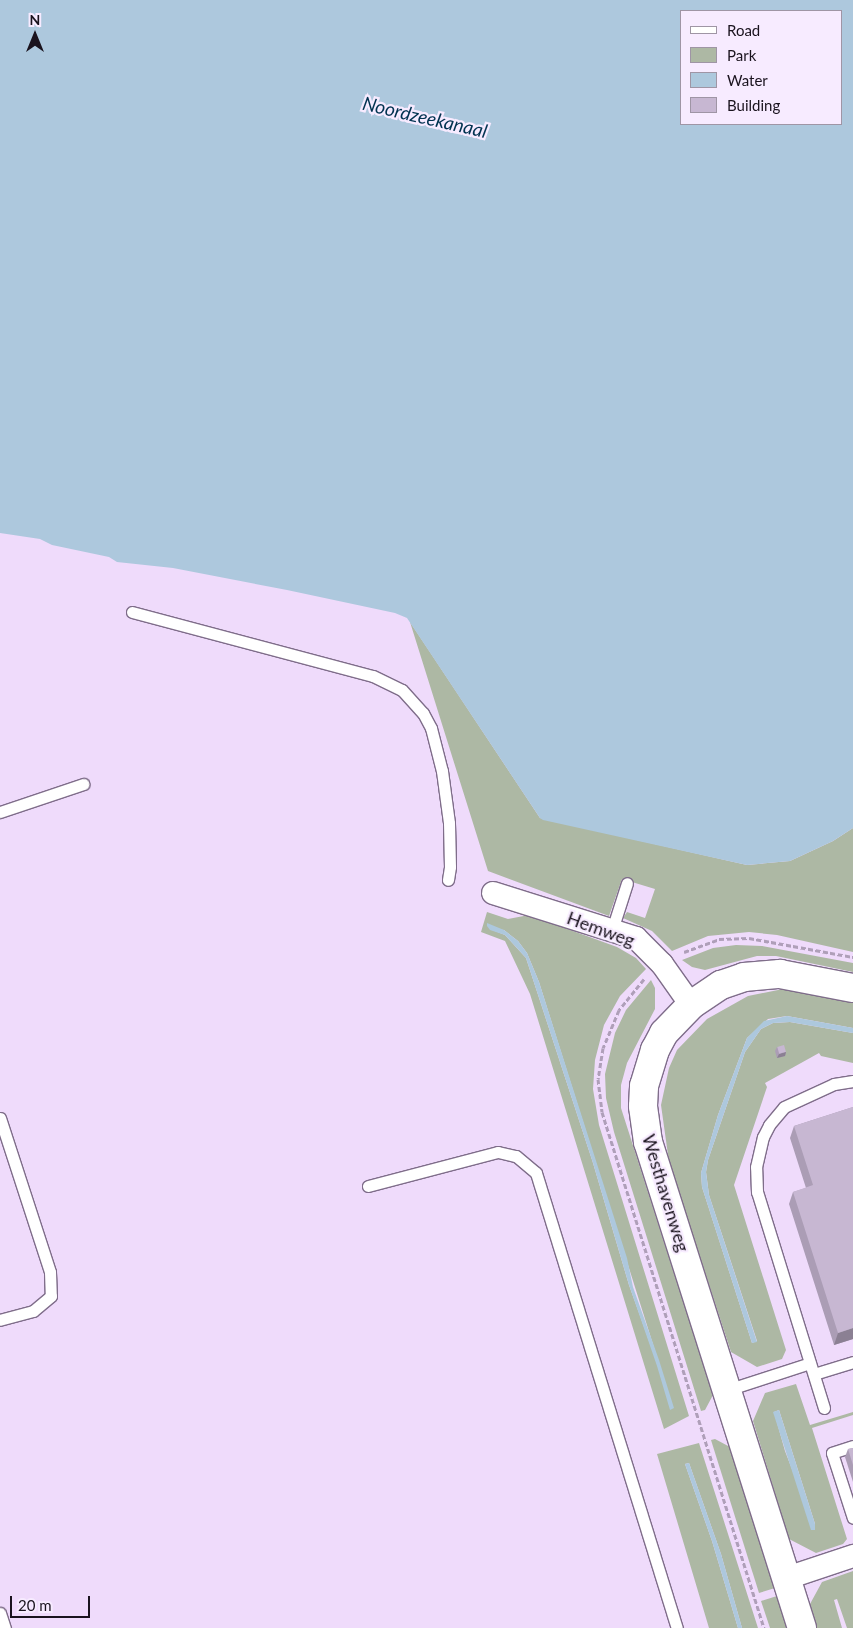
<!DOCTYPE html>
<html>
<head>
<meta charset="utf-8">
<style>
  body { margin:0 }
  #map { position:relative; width:853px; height:1628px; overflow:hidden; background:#efdbfb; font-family:Lato,sans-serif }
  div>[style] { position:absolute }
  .green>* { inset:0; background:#adb8a4 }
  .water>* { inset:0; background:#adc8dd }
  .path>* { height:3px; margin-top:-1.5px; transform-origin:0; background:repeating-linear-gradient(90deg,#af9fb9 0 5px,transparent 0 7.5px) }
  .roads { filter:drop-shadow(1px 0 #7f6d8a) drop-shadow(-1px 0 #7f6d8a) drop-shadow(0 1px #7f6d8a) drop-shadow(0 -1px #7f6d8a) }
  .service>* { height:11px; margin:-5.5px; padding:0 5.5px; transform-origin:5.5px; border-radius:5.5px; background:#fff }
  .minor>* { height:22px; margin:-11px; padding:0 11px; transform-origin:11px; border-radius:11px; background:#fff }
  .tertiary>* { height:28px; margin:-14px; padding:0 14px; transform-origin:14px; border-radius:14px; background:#fff }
  .wall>* { inset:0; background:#ab9db5 }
  .shaded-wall>* { inset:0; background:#8b8093 }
  .building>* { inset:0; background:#c7b7d2; transform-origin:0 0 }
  span { translate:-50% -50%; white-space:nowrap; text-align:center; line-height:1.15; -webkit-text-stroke:4.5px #f7ebff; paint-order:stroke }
  .street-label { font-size:18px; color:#1a131e }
  .water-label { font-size:19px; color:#003250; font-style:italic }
  .legend { position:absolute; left:680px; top:10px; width:162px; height:115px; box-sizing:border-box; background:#f7ebff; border:1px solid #9f95a5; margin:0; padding:6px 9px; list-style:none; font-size:15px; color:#1a131e }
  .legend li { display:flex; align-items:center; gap:10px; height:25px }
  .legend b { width:25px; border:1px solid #9f95a5 }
  .north { position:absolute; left:10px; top:10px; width:50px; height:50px; -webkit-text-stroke:4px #f7ebff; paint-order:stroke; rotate:0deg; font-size:14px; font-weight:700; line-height:20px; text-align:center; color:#1a131e }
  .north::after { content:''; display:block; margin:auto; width:18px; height:22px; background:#1a131e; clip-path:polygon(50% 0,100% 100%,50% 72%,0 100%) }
  .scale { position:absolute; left:10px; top:1596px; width:80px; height:22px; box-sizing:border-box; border:2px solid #1a131e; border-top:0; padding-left:6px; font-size:15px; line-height:18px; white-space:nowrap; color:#1a131e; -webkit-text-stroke:4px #f7ebff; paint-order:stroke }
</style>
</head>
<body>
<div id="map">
  <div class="green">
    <i style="clip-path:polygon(410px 622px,540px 818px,747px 865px,790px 861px,833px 841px,853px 828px,853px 952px,777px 935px,749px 932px,708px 936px,672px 951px,652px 931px,623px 918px,627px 912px,645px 918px,655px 889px,622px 879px,609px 916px,488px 871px)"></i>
    <i style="clip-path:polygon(evenodd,487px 912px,508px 919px,529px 915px,617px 947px,636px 958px,646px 969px,620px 996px,604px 1025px,595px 1060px,593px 1089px,599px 1125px,689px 1416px,664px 1429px,530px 994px,505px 941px,481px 932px,487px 912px,490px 929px,504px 930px,518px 941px,527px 953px,539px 982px,673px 1408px,629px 1285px,593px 1163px,526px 958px,505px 935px,490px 929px)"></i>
    <i style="clip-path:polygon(736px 945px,762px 946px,853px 963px,853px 972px,776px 956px,757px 956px,705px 970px,692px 967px,682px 960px,713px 948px)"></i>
    <i style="clip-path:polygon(651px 980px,655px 988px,655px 1009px,627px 1063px,621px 1085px,621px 1108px,713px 1395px,705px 1410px,701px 1411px,614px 1132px,606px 1098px,605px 1074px,615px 1033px,626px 1010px)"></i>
    <i style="clip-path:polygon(788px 988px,853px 1003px,853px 1028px,787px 1016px,768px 1019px,747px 1038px,718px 1115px,701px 1173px,702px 1187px,752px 1343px,757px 1341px,709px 1195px,706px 1172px,708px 1160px,745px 1052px,761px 1029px,773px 1023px,790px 1022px,853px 1033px,853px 1063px,821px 1056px,819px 1053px,765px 1083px,767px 1087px,734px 1185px,786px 1350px,782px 1359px,757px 1367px,731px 1352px,669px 1162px,661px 1105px,669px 1068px,677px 1050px,707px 1019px,748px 996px)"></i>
    <i style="clip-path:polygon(evenodd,796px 1384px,810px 1425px,853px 1412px,853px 1415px,812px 1428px,847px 1539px,843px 1544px,816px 1553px,789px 1539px,753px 1421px,765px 1393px,796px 1384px,779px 1410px,815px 1524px,815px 1529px,785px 1451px,774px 1412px,779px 1410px)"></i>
    <i style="clip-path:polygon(715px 1439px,730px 1447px,775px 1588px,759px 1593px,711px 1440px)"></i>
    <i style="clip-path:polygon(699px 1443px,758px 1628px,742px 1628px,721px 1554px,689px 1463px,685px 1464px,712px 1541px,738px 1628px,709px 1628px,657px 1454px)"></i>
    <i style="clip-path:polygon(853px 1571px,853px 1628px,847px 1628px,837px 1599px,834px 1600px,842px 1628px,817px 1628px,810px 1604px,822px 1582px)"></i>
    <i style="clip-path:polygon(777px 1596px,787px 1628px,770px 1628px,761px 1601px)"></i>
  </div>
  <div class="water">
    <i style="clip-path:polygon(evenodd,0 0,853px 0,853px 828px,833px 841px,790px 861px,747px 865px,543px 820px,540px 818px,407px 618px,395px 613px,287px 590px,173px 568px,117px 562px,109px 557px,52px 545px,40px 539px,0 533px,0 0,682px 11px,842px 11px,842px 124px,682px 124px,682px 11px)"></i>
    <i style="clip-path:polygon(487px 923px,504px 930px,518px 941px,527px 953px,539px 982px,627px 1258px,633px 1287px,659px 1360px,674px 1408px,670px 1410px,657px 1366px,629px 1285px,593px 1163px,526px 958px,505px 935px,490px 930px,487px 926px)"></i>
    <i style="clip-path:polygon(787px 1016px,853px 1028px,853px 1033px,790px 1022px,773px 1023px,761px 1029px,745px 1052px,708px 1160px,706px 1172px,709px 1195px,757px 1342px,752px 1343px,702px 1187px,701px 1173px,718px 1115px,747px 1038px,764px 1021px)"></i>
    <i style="clip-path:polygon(779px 1410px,815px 1524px,815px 1530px,811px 1530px,773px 1412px)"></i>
    <i style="clip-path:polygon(689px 1463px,721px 1554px,742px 1628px,738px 1628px,712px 1541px,685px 1464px)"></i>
  </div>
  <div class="path">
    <i style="left:684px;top:952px;width:37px;rotate:-20deg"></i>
    <i style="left:719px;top:939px;width:30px;rotate:-2deg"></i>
    <i style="left:749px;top:938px;width:106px;rotate:10.4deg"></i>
    <i style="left:644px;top:979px;width:40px;rotate:129deg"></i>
    <i style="left:619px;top:1010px;width:41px;rotate:112.8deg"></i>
    <i style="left:603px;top:1048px;width:31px;rotate:99deg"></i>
    <i style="left:598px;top:1079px;width:33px;rotate:83deg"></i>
    <i style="left:602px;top:1112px;width:541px;rotate:72.57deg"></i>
  </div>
  <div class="roads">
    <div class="service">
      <i style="left:132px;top:612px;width:249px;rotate:14.9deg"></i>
      <i style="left:373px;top:676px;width:32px;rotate:26deg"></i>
      <i style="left:402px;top:690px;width:31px;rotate:48deg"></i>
      <i style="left:423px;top:713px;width:17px;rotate:62deg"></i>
      <i style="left:431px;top:728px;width:44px;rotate:75.7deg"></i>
      <i style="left:442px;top:771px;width:52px;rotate:82.3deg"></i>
      <i style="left:449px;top:823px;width:44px;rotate:88.7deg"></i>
      <i style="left:450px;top:867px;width:13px;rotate:99deg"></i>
      <i style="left:0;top:812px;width:88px;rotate:-18.6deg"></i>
      <i style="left:612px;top:930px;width:49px;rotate:-72.3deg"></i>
      <i style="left:0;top:1118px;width:162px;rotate:72deg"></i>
      <i style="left:50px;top:1272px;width:24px;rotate:88deg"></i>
      <i style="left:51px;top:1296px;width:23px;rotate:140deg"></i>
      <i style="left:33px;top:1311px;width:34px;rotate:165deg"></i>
      <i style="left:368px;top:1186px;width:134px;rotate:-14.7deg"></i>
      <i style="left:498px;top:1152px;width:18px;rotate:13deg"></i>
      <i style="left:516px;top:1156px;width:26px;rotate:40deg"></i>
      <i style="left:536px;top:1173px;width:476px;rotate:72.8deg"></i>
      <i style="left:814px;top:1374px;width:41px;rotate:-17.1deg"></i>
      <i style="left:727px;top:1390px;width:87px;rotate:-18deg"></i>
      <i style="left:824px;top:1408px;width:226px;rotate:-107.2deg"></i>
      <i style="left:757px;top:1192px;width:25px;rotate:-92deg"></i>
      <i style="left:756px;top:1167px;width:31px;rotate:-77deg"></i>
      <i style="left:763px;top:1137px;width:13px;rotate:-63deg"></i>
      <i style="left:769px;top:1125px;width:23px;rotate:-50deg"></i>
      <i style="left:784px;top:1107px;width:55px;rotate:-24.7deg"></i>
      <i style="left:834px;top:1084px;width:19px;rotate:-9deg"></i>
      <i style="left:853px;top:1446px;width:22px;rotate:162deg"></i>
      <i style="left:832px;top:1453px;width:68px;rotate:72.1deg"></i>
      <i style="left:0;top:1613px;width:16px;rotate:72deg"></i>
    </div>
    <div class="minor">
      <i style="left:493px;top:893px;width:150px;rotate:17.5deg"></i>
      <i style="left:636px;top:938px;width:37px;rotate:45deg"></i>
      <i style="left:662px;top:964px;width:50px;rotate:54.7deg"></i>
      <i style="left:787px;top:1578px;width:70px;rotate:-18.4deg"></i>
    </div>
    <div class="tertiary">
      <i style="left:802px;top:1628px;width:510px;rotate:-107.58deg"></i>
      <i style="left:648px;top:1142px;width:36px;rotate:-98deg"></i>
      <i style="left:643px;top:1106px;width:20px;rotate:-87deg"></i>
      <i style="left:644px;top:1086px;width:38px;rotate:-73deg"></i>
      <i style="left:655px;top:1050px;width:19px;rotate:-62deg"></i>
      <i style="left:664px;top:1033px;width:39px;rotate:-46deg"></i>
      <i style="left:691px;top:1005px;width:36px;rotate:-34deg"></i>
      <i style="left:721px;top:985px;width:24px;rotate:-19deg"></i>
      <i style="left:744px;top:977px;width:36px;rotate:-5deg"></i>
      <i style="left:780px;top:974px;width:74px;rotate:10.9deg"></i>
    </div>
  </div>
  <div class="wall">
    <i style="clip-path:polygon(777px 1047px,786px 1052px,785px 1056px,777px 1058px,775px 1051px)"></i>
    <i style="clip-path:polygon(853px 1107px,853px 1339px,834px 1345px,789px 1204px,793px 1192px,806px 1188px,790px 1138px,794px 1126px)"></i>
    <i style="clip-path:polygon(853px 1448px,853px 1482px,845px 1457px,848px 1449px)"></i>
  </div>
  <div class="shaded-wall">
    <i style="clip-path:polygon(786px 1052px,785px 1056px,777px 1058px,779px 1054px)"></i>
    <i style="clip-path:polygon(853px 1328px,853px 1339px,834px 1345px,838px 1333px)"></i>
  </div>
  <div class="building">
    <i style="left:784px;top:1045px;width:7px;height:7px;rotate:74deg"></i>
    <i style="clip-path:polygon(853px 1107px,853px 1328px,838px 1333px,793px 1192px,813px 1185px,794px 1126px)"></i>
    <i style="clip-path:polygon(853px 1448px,853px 1465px,848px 1449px)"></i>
  </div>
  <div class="street-label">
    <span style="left:601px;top:929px;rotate:20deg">Hemweg</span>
    <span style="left:666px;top:1193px;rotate:73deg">Westhavenweg</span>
  </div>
  <div class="water-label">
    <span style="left:425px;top:117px;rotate:13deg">Noordzeekanaal</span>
  </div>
  <ul class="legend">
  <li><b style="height:6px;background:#fff"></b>Road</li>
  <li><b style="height:14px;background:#adb8a4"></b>Park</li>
  <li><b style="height:14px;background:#adc8dd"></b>Water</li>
  <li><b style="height:14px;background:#c7b7d2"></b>Building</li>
  </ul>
  <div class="north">N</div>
  <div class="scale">20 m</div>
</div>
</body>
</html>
